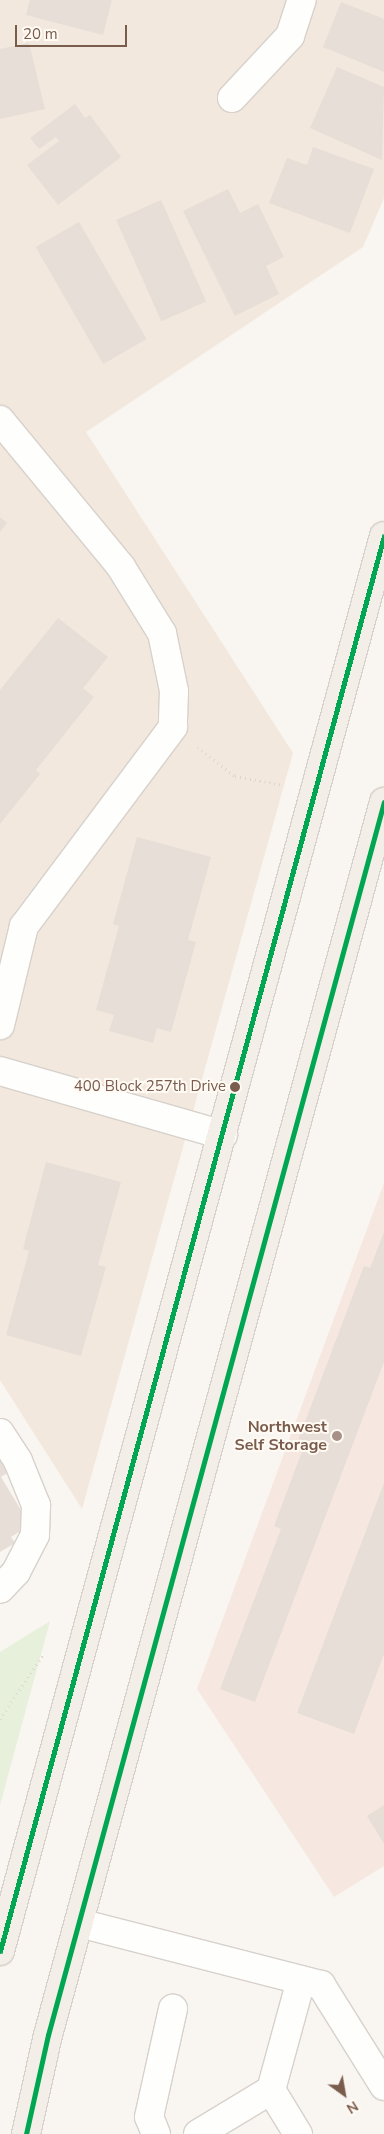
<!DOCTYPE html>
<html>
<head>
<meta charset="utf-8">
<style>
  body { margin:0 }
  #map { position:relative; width:384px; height:2134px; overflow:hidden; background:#f9f5f0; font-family:"Nunito Sans",sans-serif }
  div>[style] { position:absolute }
  .residential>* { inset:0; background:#f2e8de }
  .commercial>* { inset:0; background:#f6e8e1 }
  .green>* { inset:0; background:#e7f0db }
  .building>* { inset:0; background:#e6ded7; transform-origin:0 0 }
  .path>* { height:3px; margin-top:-1.5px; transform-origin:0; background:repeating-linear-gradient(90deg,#dcd5d0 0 1px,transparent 0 5px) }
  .roads { filter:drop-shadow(1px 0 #d7d1cb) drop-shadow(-1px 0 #d7d1cb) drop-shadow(0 1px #d7d1cb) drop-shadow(0 -1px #d7d1cb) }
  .minor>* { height:28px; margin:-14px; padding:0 14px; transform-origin:14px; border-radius:14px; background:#fefefd }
  .major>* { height:28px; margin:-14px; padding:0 14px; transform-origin:14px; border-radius:14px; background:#f3eee8 }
  .bus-1>* { height:5px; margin:-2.5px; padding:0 2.5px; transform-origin:2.5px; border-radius:2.5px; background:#00a651 }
  .dots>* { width:14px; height:14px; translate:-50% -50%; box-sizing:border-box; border:2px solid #fffaf3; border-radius:50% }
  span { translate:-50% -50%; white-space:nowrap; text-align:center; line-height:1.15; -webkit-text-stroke:4px #fffaf3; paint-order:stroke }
  .bus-label { font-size:15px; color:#7a5c4d }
  .right { translate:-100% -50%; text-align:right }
  .poi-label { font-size:16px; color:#7a5c4d; font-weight:700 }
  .north { position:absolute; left:319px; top:2069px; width:50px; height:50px; -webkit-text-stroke:4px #fffaf3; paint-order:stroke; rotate:148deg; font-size:14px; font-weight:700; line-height:20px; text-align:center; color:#7a5c4d }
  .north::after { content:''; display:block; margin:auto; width:18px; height:22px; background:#7a5c4d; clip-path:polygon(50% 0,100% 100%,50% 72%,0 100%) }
  .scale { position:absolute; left:15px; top:25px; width:112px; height:22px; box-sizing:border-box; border:2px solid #7a5c4d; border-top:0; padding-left:6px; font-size:15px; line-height:18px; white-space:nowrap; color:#7a5c4d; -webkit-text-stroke:4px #fffaf3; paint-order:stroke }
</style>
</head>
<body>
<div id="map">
  <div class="residential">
    <i style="clip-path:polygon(0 0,384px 0,384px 198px,363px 247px,86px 432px,293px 753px,82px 1509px,0 1380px)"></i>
  </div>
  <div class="commercial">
    <i style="clip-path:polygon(384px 1183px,384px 1866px,334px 1897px,197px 1689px)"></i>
  </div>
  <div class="green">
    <i style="clip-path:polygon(50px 1621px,0 1805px,0 1652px)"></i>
  </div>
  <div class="building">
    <i style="clip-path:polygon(30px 0,112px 0,103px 35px,26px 15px)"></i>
    <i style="clip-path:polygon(341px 2px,384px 19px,384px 72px,323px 47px)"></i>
    <i style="clip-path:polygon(29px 43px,45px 109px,0 119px,0 49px)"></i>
    <i style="clip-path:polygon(337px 67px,384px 87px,382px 160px,310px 128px)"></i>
    <i style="clip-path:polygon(75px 104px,85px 118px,90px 115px,121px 157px,58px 205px,27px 165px,59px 141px,56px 137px,39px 149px,30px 138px)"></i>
    <i style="clip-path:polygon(313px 147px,374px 169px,350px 233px,269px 203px,287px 158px,307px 165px)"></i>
    <i style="clip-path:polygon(228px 189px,240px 213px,258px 204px,284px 257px,266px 266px,279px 294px,235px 316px,183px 211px)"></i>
    <i style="left:161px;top:200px;width:111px;height:49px;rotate:66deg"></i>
    <i style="left:79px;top:222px;width:135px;height:50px;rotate:60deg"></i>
    <i style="clip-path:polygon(0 517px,7px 523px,0 532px)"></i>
    <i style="clip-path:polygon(58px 618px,108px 657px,83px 688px,94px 697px,36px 770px,40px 774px,0 824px,0 690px)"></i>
    <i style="clip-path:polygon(137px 837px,211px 857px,188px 940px,196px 942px,171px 1032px,157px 1028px,153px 1043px,109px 1031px,114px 1015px,96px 1010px,119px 926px,113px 924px)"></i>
    <i style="clip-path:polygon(46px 1162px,121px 1182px,98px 1265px,106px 1267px,81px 1356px,6px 1335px,29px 1251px,23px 1249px)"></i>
    <i style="clip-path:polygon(384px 1232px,384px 1362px,255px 1702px,220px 1689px,281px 1529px,274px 1526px,304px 1446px,297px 1443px,364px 1266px,370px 1268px)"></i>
    <i style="clip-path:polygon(0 1450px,12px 1470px,1px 1477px,30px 1525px,11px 1537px,15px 1543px,0 1552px)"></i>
    <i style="clip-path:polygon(384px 1483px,384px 1654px,354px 1734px,297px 1713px)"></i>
    <i style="clip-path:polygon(384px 1805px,384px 1844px,367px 1816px)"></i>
  </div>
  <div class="path">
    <i style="left:198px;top:747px;width:47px;rotate:38.1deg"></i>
    <i style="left:235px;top:776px;width:49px;rotate:10.6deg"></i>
    <i style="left:0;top:1719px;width:79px;rotate:-56.3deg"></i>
  </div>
  <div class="roads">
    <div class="minor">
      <i style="left:232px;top:98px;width:85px;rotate:-46.9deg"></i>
      <i style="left:290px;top:36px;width:38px;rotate:-72deg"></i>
      <i style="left:0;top:420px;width:190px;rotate:50.5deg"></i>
      <i style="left:121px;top:567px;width:78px;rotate:58.2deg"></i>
      <i style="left:162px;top:633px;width:59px;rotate:78.3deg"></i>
      <i style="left:174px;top:691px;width:36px;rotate:92deg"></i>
      <i style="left:173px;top:727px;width:249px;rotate:126.8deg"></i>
      <i style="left:24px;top:926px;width:102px;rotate:103.6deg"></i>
      <i style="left:0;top:1071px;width:232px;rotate:16deg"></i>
      <i style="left:0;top:1433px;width:33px;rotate:57deg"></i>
      <i style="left:18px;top:1461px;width:48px;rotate:67.8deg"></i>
      <i style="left:36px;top:1505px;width:30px;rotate:92deg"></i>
      <i style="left:35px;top:1535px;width:42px;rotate:117.2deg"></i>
      <i style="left:16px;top:1572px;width:23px;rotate:133deg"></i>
      <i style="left:79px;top:1923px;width:250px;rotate:14.4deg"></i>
      <i style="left:321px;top:1985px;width:119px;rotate:58deg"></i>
      <i style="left:156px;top:2134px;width:18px;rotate:-112deg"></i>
      <i style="left:149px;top:2117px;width:111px;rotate:-77.5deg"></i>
      <i style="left:198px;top:2134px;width:85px;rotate:-31.1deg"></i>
      <i style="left:298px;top:2134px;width:52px;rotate:-121.5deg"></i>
      <i style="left:271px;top:2090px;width:114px;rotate:-74.7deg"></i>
    </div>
    <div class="major">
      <i style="left:0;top:1951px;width:1466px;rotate:-74.82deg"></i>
      <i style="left:26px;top:2134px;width:101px;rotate:-77.5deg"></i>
      <i style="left:48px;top:2035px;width:1278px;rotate:-74.76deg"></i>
    </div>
  </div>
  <div class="bus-1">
    <i style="left:0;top:1951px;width:1466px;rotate:-74.82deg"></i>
    <i style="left:26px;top:2134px;width:101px;rotate:-77.5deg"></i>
    <i style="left:48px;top:2035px;width:1278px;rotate:-74.76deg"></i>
  </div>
  <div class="dots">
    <i style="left:235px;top:1087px;background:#7a5c4d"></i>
    <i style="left:337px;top:1436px;background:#a69286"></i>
  </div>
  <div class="bus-label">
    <span class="right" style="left:226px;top:1087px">400 Block 257th Drive</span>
  </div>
  <div class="poi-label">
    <span class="right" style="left:327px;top:1436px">Northwest<br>Self Storage</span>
  </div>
  <div class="north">N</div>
  <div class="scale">20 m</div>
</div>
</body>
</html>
